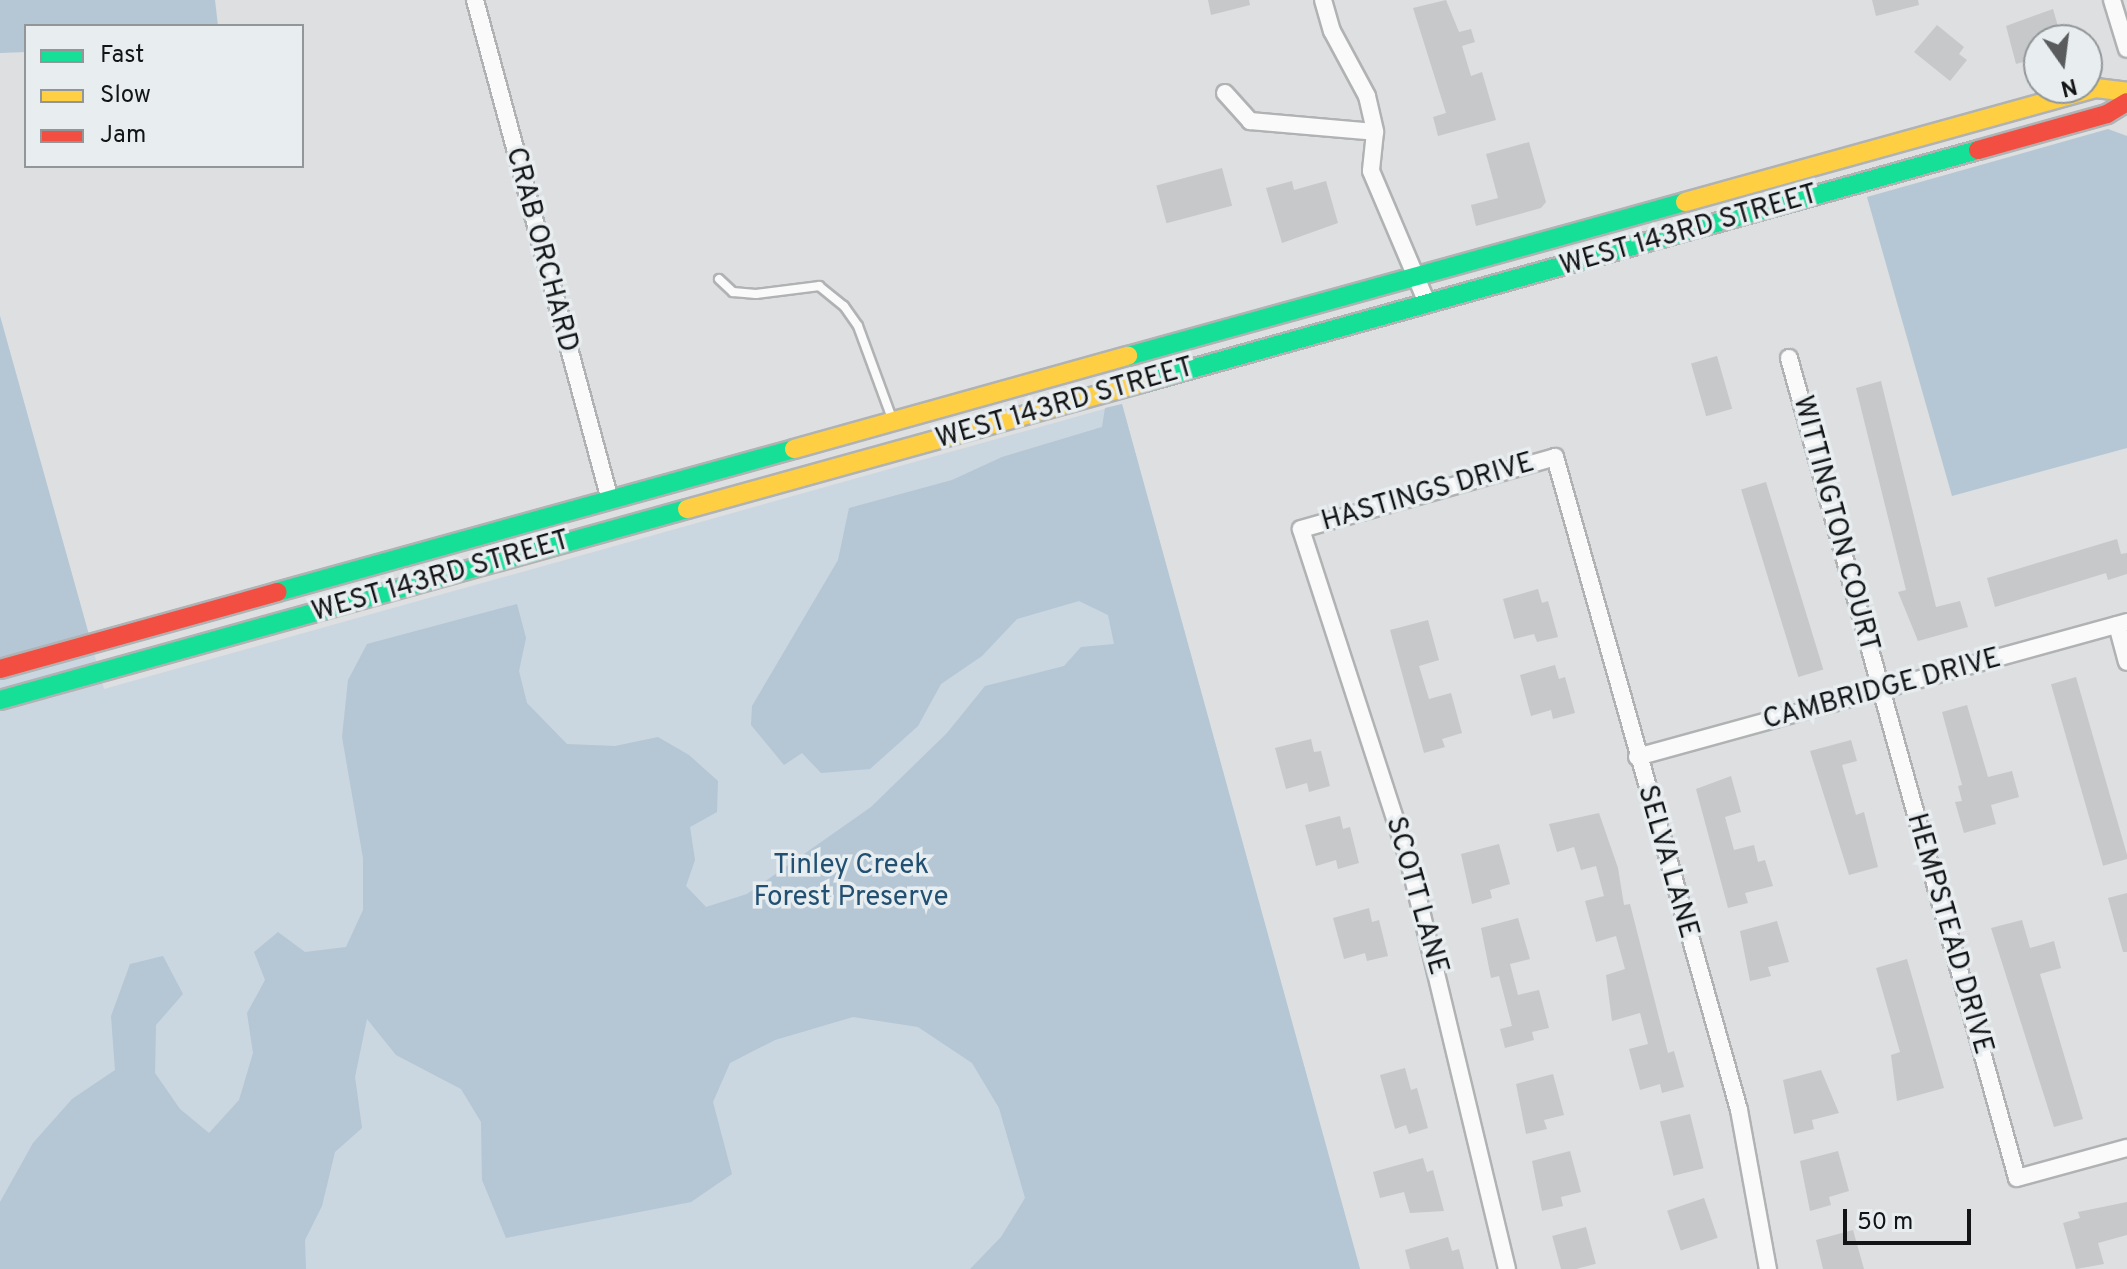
<!DOCTYPE html>
<html>
<head>
<meta charset="utf-8">
<style>
  body { margin:0 }
  #map { position:relative; width:2127px; height:1269px; overflow:hidden; background:#dddfe1; font-family:Overpass,sans-serif }
  div>[style] { position:absolute }
  .green>* { inset:0; background:#cad6e0 }
  .forest>* { inset:0; background:#b5c6d4 }
  .building>* { inset:0; background:#c6c8c9; transform-origin:0 0 }
  .roads { filter:drop-shadow(2px 0 #b0b2b3) drop-shadow(-2px 0 #b0b2b3) drop-shadow(0 2px #b0b2b3) drop-shadow(0 -2px #b0b2b3) }
  .lane>* { height:8px; margin:-4px; padding:0 4px; transform-origin:4px; border-radius:4px; background:#fafafa }
  .street>* { height:16px; margin:-8px; padding:0 8px; transform-origin:8px; border-radius:8px; background:#fafafa }
  .fast>* { height:18px; margin:-9px; padding:0 9px; transform-origin:9px; border-radius:9px; background:#16e098 }
  .slow>* { height:18px; margin:-9px; padding:0 9px; transform-origin:9px; border-radius:9px; background:#ffcf43 }
  .jam>* { height:18px; margin:-9px; padding:0 9px; transform-origin:9px; border-radius:9px; background:#f24e42 }
  span { translate:-50% -50%; white-space:nowrap; text-align:center; line-height:1.15; -webkit-text-stroke:7px #e8edf0; paint-order:stroke }
  .street-label { font-size:28px; color:#121415 }
  .park-label { font-size:28px; color:#215072 }
  .legend { position:absolute; left:24px; top:24px; width:280px; height:144px; box-sizing:border-box; background:#e8edf0; border:2px solid #929698; margin:0; padding:10px 14px; list-style:none; font-size:24px; color:#121415 }
  .legend li { display:flex; align-items:center; gap:16px; height:40px }
  .legend b { width:40px; border:2px solid #929698 }
  .north { position:absolute; left:2023px; top:24px; width:80px; height:80px; box-sizing:border-box; background:#e8edf0; border:2px solid #929698; border-radius:50%; rotate:166deg; font-size:22px; font-weight:700; line-height:32px; text-align:center; color:#121415 }
  .north::after { content:''; display:block; margin:auto; width:28px; height:36px; background:#595b5c; clip-path:polygon(50% 0,100% 100%,50% 72%,0 100%) }
  .scale { position:absolute; left:1843px; top:1209px; width:128px; height:36px; box-sizing:border-box; border:4px solid #121415; border-top:0; padding-left:10px; font-size:24px; line-height:28px; white-space:nowrap; color:#121415; -webkit-text-stroke:6px #e8edf0; paint-order:stroke }
</style>
</head>
<body>
<div id="map">
  <div class="green">
    <i style="clip-path:polygon(0 316px,104px 689px,1122px 404px,1360px 1269px,0 1269px)"></i>
  </div>
  <div class="forest">
    <i style="clip-path:polygon(0 0,215px 0,218px 26px,26px 26px,26px 52px,0 53px)"></i>
    <i style="clip-path:polygon(2108px 129px,2127px 136px,2127px 448px,1952px 496px,1867px 197px)"></i>
    <i style="clip-path:polygon(0 316px,89px 635px,0 660px)"></i>
    <i style="clip-path:polygon(1122px 404px,1360px 1269px,970px 1269px,1001px 1237px,1025px 1198px,999px 1108px,972px 1063px,918px 1027px,853px 1017px,775px 1040px,730px 1063px,713px 1102px,732px 1174px,691px 1202px,506px 1238px,482px 1180px,481px 1122px,461px 1089px,396px 1055px,367px 1019px,355px 1077px,362px 1128px,335px 1152px,322px 1206px,305px 1240px,306px 1269px,0 1269px,0 1202px,33px 1143px,72px 1099px,115px 1070px,111px 1016px,130px 964px,163px 956px,183px 994px,156px 1025px,155px 1073px,180px 1109px,209px 1133px,239px 1100px,253px 1053px,247px 1013px,265px 980px,254px 952px,278px 932px,305px 952px,346px 947px,363px 910px,363px 858px,342px 737px,348px 680px,367px 644px,517px 604px,526px 638px,519px 671px,527px 703px,567px 744px,615px 746px,658px 737px,689px 755px,718px 781px,717px 812px,690px 827px,695px 860px,686px 886px,706px 907px,747px 894px,871px 807px,947px 733px,985px 686px,1064px 666px,1081px 647px,1114px 644px,1108px 615px,1079px 601px,1017px 619px,982px 656px,941px 684px,918px 726px,870px 769px,821px 773px,802px 753px,784px 765px,751px 725px,752px 706px,838px 560px,849px 508px,952px 480px,1002px 457px,1102px 427px,1105px 408px)"></i>
  </div>
  <div class="building">
    <i style="clip-path:polygon(1208px 0,1249px 0,1250px 5px,1211px 15px)"></i>
    <i style="clip-path:polygon(1446px 0,1459px 32px,1471px 29px,1475px 42px,1462px 46px,1471px 76px,1482px 72px,1496px 120px,1438px 136px,1433px 117px,1446px 113px,1413px 8px)"></i>
    <i style="clip-path:polygon(1872px 0,1918px 0,1919px 5px,1876px 16px)"></i>
    <i style="clip-path:polygon(2053px 9px,2062px 40px,2039px 40px,2039px 58px,2016px 64px,2006px 26px)"></i>
    <i style="clip-path:polygon(1937px 25px,1964px 47px,1959px 54px,1967px 60px,1950px 81px,1914px 52px)"></i>
    <i style="clip-path:polygon(1529px 142px,1546px 202px,1541px 208px,1476px 226px,1471px 205px,1498px 198px,1486px 154px)"></i>
    <i style="left:1222px;top:168px;width:39px;height:68px;rotate:75deg"></i>
    <i style="clip-path:polygon(1292px 181px,1294px 190px,1326px 181px,1338px 223px,1282px 243px,1266px 188px)"></i>
    <i style="left:1717px;top:356px;width:55px;height:27px;rotate:74deg"></i>
    <i style="clip-path:polygon(1881px 381px,1936px 607px,1960px 601px,1968px 627px,1918px 641px,1898px 592px,1906px 590px,1856px 388px)"></i>
    <i style="left:1766px;top:482px;width:196px;height:26px;rotate:73deg"></i>
    <i style="clip-path:polygon(2117px 539px,2121px 554px,2127px 553px,2127px 574px,2108px 580px,2106px 573px,1995px 607px,1987px 578px)"></i>
    <i style="clip-path:polygon(1538px 589px,1542px 603px,1548px 601px,1558px 637px,1537px 642px,1534px 634px,1514px 639px,1503px 599px)"></i>
    <i style="clip-path:polygon(1428px 620px,1439px 660px,1419px 666px,1429px 699px,1451px 693px,1462px 733px,1442px 739px,1445px 747px,1424px 753px,1390px 630px)"></i>
    <i style="clip-path:polygon(1555px 665px,1559px 679px,1565px 677px,1575px 713px,1553px 719px,1551px 710px,1531px 716px,1520px 675px)"></i>
    <i style="left:2076px;top:677px;width:189px;height:26px;rotate:74deg"></i>
    <i style="clip-path:polygon(1967px 705px,1988px 777px,2012px 771px,2019px 797px,1991px 805px,1996px 824px,1964px 833px,1955px 802px,1962px 801px,1958px 786px,1962px 785px,1942px 712px)"></i>
    <i style="clip-path:polygon(1311px 739px,1314px 752px,1321px 751px,1330px 786px,1309px 792px,1307px 783px,1286px 789px,1275px 748px)"></i>
    <i style="clip-path:polygon(1851px 740px,1857px 761px,1842px 765px,1856px 815px,1864px 812px,1878px 867px,1849px 875px,1810px 751px)"></i>
    <i style="clip-path:polygon(1731px 776px,1741px 812px,1725px 817px,1734px 850px,1754px 845px,1758px 862px,1765px 860px,1773px 886px,1745px 893px,1748px 903px,1728px 908px,1696px 789px)"></i>
    <i style="clip-path:polygon(1599px 813px,1618px 868px,1624px 905px,1630px 904px,1668px 1053px,1674px 1051px,1684px 1087px,1662px 1093px,1660px 1084px,1640px 1090px,1629px 1049px,1648px 1044px,1640px 1013px,1612px 1021px,1606px 975px,1625px 969px,1616px 936px,1596px 942px,1585px 901px,1604px 896px,1596px 866px,1581px 870px,1574px 847px,1557px 852px,1549px 824px)"></i>
    <i style="clip-path:polygon(1340px 816px,1343px 829px,1350px 827px,1359px 863px,1338px 869px,1336px 860px,1316px 866px,1305px 825px)"></i>
    <i style="clip-path:polygon(1499px 844px,1510px 884px,1490px 890px,1492px 898px,1472px 904px,1461px 854px)"></i>
    <i style="clip-path:polygon(2127px 893px,2127px 952px,2123px 952px,2108px 898px)"></i>
    <i style="clip-path:polygon(1369px 908px,1372px 922px,1379px 920px,1388px 956px,1367px 961px,1365px 953px,1344px 959px,1333px 918px)"></i>
    <i style="clip-path:polygon(1518px 918px,1530px 959px,1510px 964px,1518px 995px,1539px 990px,1549px 1028px,1532px 1032px,1534px 1040px,1505px 1048px,1500px 1029px,1512px 1026px,1499px 976px,1491px 978px,1481px 928px)"></i>
    <i style="clip-path:polygon(2022px 920px,2030px 948px,2054px 941px,2061px 968px,2040px 974px,2083px 1119px,2054px 1127px,1991px 928px)"></i>
    <i style="clip-path:polygon(1777px 921px,1789px 962px,1768px 967px,1771px 976px,1750px 981px,1740px 931px)"></i>
    <i style="clip-path:polygon(1907px 959px,1944px 1088px,1897px 1101px,1891px 1055px,1900px 1052px,1876px 968px)"></i>
    <i style="clip-path:polygon(1405px 1068px,1411px 1090px,1417px 1088px,1428px 1128px,1409px 1134px,1406px 1125px,1395px 1129px,1380px 1075px)"></i>
    <i style="clip-path:polygon(1821px 1070px,1839px 1113px,1812px 1120px,1814px 1129px,1794px 1134px,1783px 1080px)"></i>
    <i style="clip-path:polygon(1553px 1074px,1564px 1115px,1544px 1120px,1547px 1129px,1526px 1134px,1516px 1084px)"></i>
    <i style="left:1690px;top:1114px;width:56px;height:31px;rotate:76deg"></i>
    <i style="clip-path:polygon(1570px 1151px,1581px 1192px,1561px 1197px,1563px 1206px,1542px 1211px,1532px 1161px)"></i>
    <i style="clip-path:polygon(1838px 1151px,1849px 1191px,1829px 1197px,1831px 1205px,1810px 1211px,1800px 1161px)"></i>
    <i style="clip-path:polygon(1423px 1158px,1427px 1172px,1433px 1170px,1444px 1211px,1410px 1213px,1404px 1192px,1380px 1198px,1373px 1172px)"></i>
    <i style="left:1704px;top:1198px;width:42px;height:39px;rotate:71deg"></i>
    <i style="clip-path:polygon(2127px 1202px,2127px 1235px,2098px 1243px,2104px 1264px,2076px 1269px,2063px 1223px,2080px 1218px,2078px 1212px)"></i>
    <i style="left:1586px;top:1227px;width:38px;height:35px;rotate:75deg"></i>
    <i style="clip-path:polygon(1853px 1230px,1864px 1269px,1823px 1269px,1816px 1240px)"></i>
    <i style="clip-path:polygon(1448px 1237px,1452px 1251px,1459px 1249px,1464px 1269px,1410px 1269px,1405px 1250px)"></i>
  </div>
  <div class="roads">
    <div class="lane">
      <i style="left:719px;top:279px;width:19px;rotate:43deg"></i>
      <i style="left:733px;top:292px;width:23px;rotate:5deg"></i>
      <i style="left:756px;top:294px;width:64px;rotate:-7.2deg"></i>
      <i style="left:819px;top:286px;width:32px;rotate:39deg"></i>
      <i style="left:844px;top:306px;width:24px;rotate:55deg"></i>
      <i style="left:858px;top:326px;width:101px;rotate:69.8deg"></i>
    </div>
    <div class="street">
      <i style="left:475px;top:0;width:518px;rotate:74.89deg"></i>
      <i style="left:1323px;top:0;width:32px;rotate:74deg"></i>
      <i style="left:1332px;top:31px;width:74px;rotate:61.7deg"></i>
      <i style="left:1367px;top:96px;width:37px;rotate:77deg"></i>
      <i style="left:1375px;top:132px;width:39px;rotate:96deg"></i>
      <i style="left:1371px;top:171px;width:143px;rotate:67deg"></i>
      <i style="left:2112px;top:0;width:51px;rotate:73deg"></i>
      <i style="left:1225px;top:93px;width:38px;rotate:48deg"></i>
      <i style="left:1250px;top:121px;width:125px;rotate:5deg"></i>
      <i style="left:1789px;top:358px;width:851px;rotate:74.46deg"></i>
      <i style="left:2017px;top:1178px;width:114px;rotate:-15.3deg"></i>
      <i style="left:2117px;top:625px;width:38px;rotate:75deg"></i>
      <i style="left:1637px;top:757px;width:508px;rotate:-15.4deg"></i>
      <i style="left:1507px;top:1269px;width:412px;rotate:-103.5deg"></i>
      <i style="left:1411px;top:868px;width:356px;rotate:-108deg"></i>
      <i style="left:1301px;top:529px;width:264px;rotate:-15.8deg"></i>
      <i style="left:1555px;top:457px;width:678px;rotate:74.26deg"></i>
      <i style="left:1739px;top:1110px;width:162px;rotate:79.7deg"></i>
    </div>
    <div class="fast">
      <i style="left:1128px;top:356px;width:578px;rotate:-15.46deg"></i>
      <i style="left:1141px;top:383px;width:869px;rotate:-15.56deg"></i>
      <i style="left:277px;top:592px;width:536px;rotate:-15.46deg"></i>
      <i style="left:0;top:700px;width:713px;rotate:-15.54deg"></i>
    </div>
    <div class="slow">
      <i style="left:1685px;top:202px;width:427px;rotate:-15.5deg"></i>
      <i style="left:2096px;top:88px;width:31px;rotate:7deg"></i>
      <i style="left:794px;top:449px;width:347px;rotate:-15.6deg"></i>
      <i style="left:687px;top:509px;width:471px;rotate:-15.5deg"></i>
    </div>
    <div class="jam">
      <i style="left:1978px;top:150px;width:134px;rotate:-15.6deg"></i>
      <i style="left:2107px;top:114px;width:23px;rotate:-31deg"></i>
      <i style="left:0;top:669px;width:288px;rotate:-15.5deg"></i>
    </div>
  </div>
  <div class="street-label">
    <span style="left:1689px;top:231px;rotate:-16deg">WEST 143RD STREET</span>
    <span style="left:541px;top:250px;rotate:75deg">CRAB ORCHARD</span>
    <span style="left:1065px;top:404px;rotate:-16deg">WEST 143RD STREET</span>
    <span style="left:1428px;top:493px;rotate:-16deg">HASTINGS DRIVE</span>
    <span style="left:1835px;top:524px;rotate:75deg">WITTINGTON COURT</span>
    <span style="left:441px;top:577px;rotate:-16deg">WEST 143RD STREET</span>
    <span style="left:1882px;top:690px;rotate:-15deg">CAMBRIDGE DRIVE</span>
    <span style="left:1667px;top:862px;rotate:74deg">SELVA LANE</span>
    <span style="left:1416px;top:896px;rotate:74deg">SCOTT LANE</span>
    <span style="left:1949px;top:934px;rotate:74deg">HEMPSTEAD DRIVE</span>
  </div>
  <div class="park-label">
    <span style="left:851px;top:882px">Tinley Creek<br>Forest Preserve</span>
  </div>
  <ul class="legend">
  <li><b style="height:10px;background:#16e098"></b>Fast</li>
  <li><b style="height:10px;background:#ffcf43"></b>Slow</li>
  <li><b style="height:10px;background:#f24e42"></b>Jam</li>
  </ul>
  <div class="north">N</div>
  <div class="scale">50 m</div>
</div>
</body>
</html>
